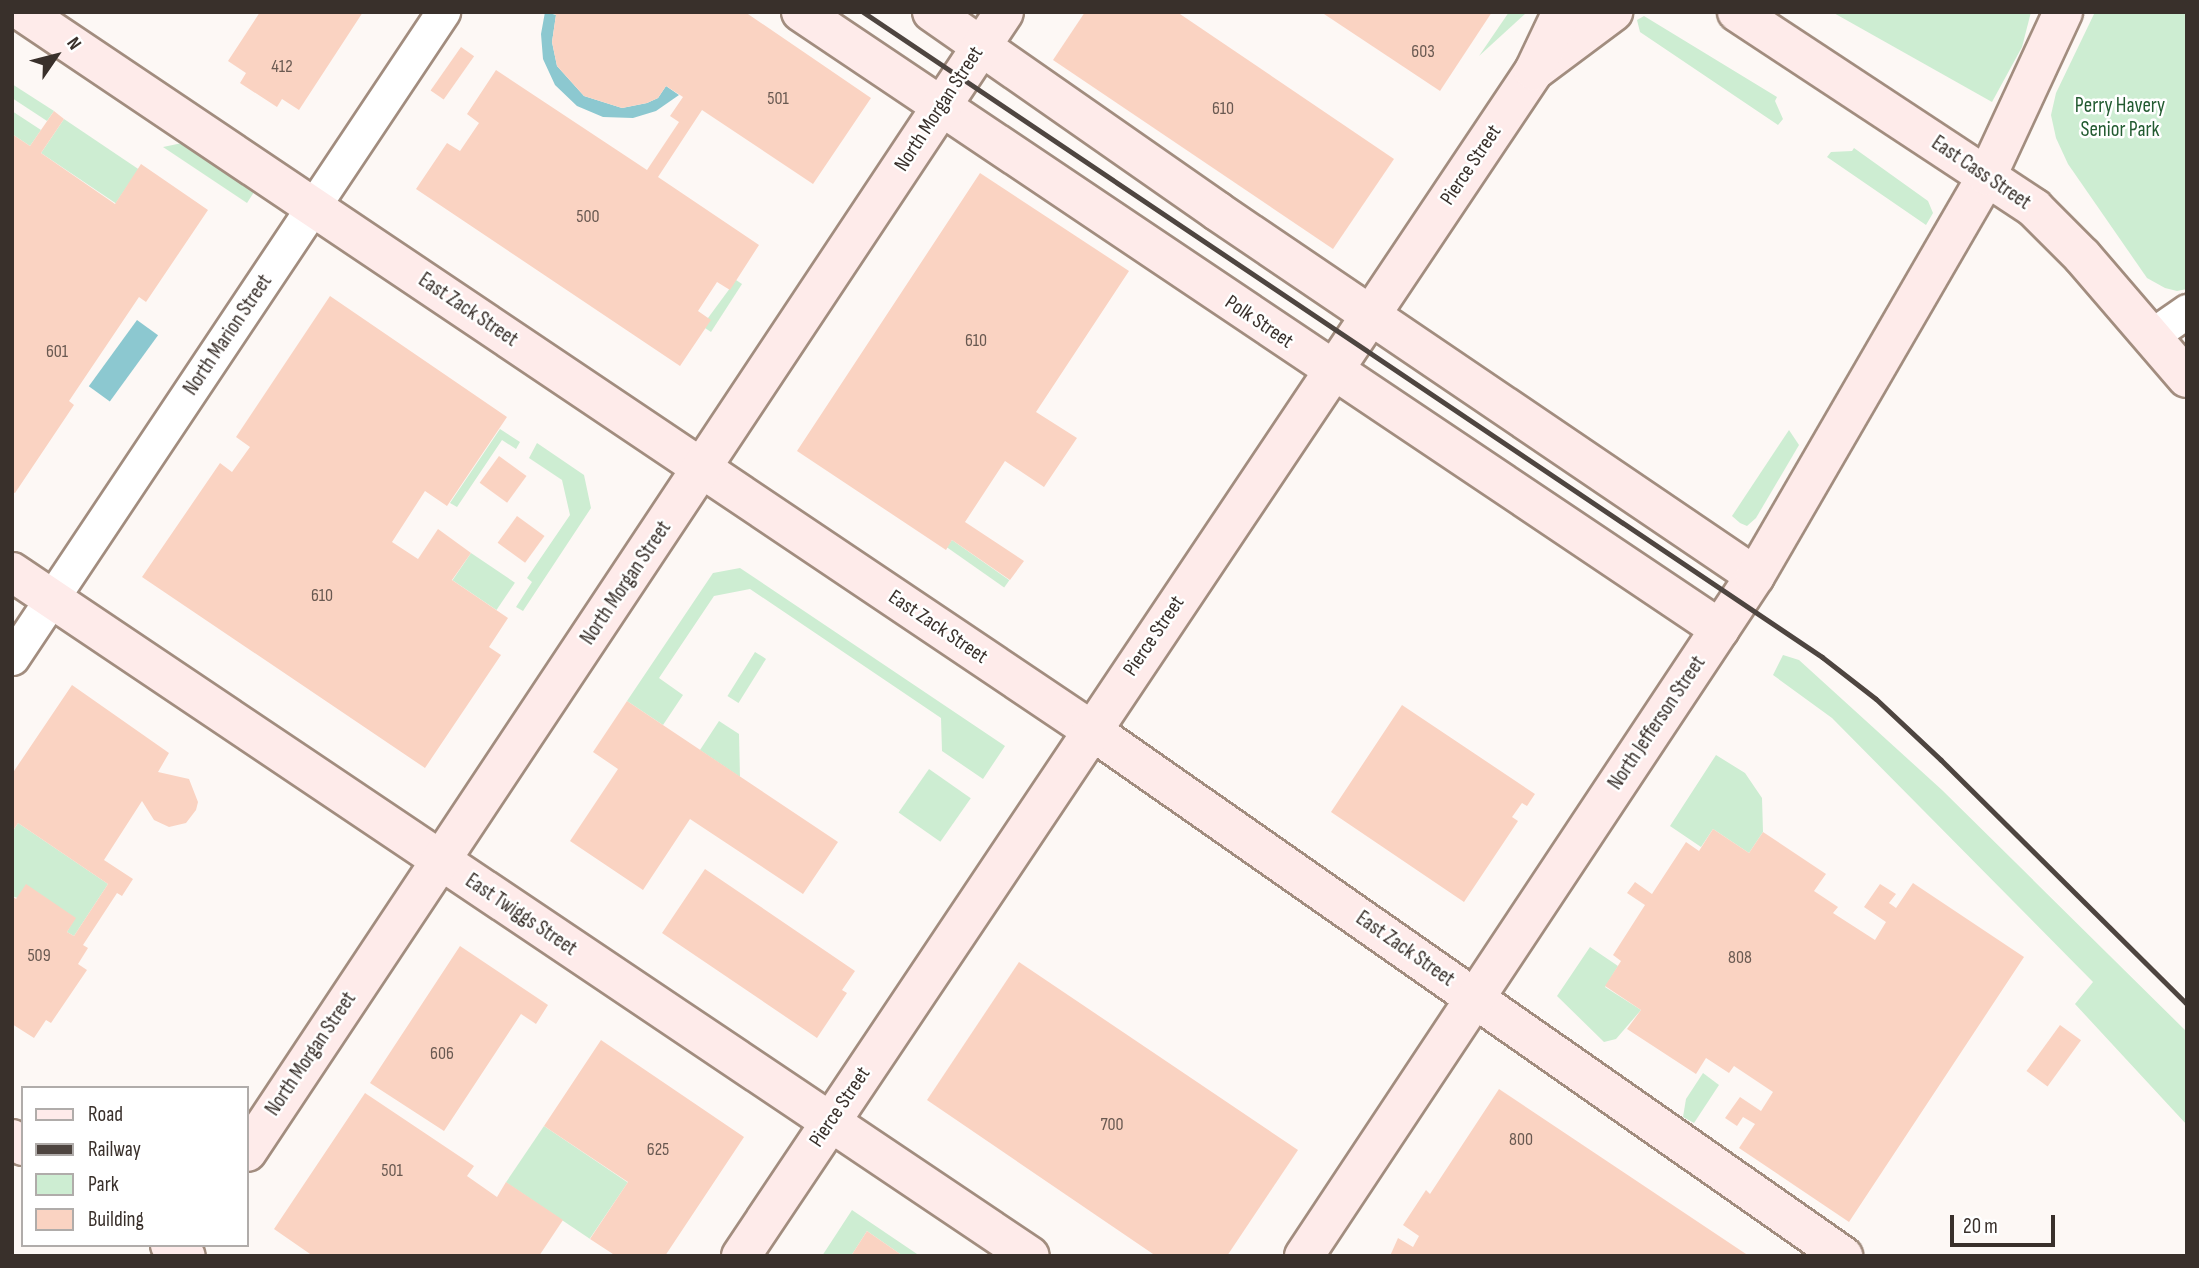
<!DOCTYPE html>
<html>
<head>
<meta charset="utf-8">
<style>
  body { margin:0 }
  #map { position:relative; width:2199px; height:1268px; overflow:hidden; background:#fdf8f5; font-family:"Sofia Sans Condensed",sans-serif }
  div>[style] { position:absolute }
  .green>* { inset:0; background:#cdedd2; transform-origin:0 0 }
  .water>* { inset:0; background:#8cc8d0; transform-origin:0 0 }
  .building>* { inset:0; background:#fad3c2; transform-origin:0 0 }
  .roads { filter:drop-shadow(2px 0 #a28d7f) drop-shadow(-2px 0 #a28d7f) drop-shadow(0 2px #a28d7f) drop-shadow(0 -2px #a28d7f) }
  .street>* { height:33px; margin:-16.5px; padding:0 16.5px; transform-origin:16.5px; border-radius:16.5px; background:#fff }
  .secondary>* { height:38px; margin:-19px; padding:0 19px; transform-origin:19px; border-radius:19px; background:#feebea }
  .rail>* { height:5px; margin:-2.5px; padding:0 2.5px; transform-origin:2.5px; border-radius:2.5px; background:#4e4540 }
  span { translate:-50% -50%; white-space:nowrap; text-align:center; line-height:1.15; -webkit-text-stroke:5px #fff; paint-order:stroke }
  .number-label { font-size:18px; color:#695951 }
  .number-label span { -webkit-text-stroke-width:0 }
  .park-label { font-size:21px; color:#235b31 }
  .street-label { font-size:21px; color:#39302b }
  .frame { position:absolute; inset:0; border:14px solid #39302b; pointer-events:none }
  .legend { position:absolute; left:21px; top:1086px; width:228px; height:161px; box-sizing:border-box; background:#fff; border:2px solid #b0acaa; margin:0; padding:9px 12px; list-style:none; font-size:21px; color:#39302b }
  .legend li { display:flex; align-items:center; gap:14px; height:35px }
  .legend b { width:35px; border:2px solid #b0acaa }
  .north { position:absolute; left:21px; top:21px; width:70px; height:70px; -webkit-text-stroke:5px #fff; paint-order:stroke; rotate:55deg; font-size:19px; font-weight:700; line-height:28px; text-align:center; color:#39302b }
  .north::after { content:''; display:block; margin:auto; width:24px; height:32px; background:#39302b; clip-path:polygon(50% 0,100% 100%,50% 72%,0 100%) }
  .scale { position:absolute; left:1950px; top:1215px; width:105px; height:32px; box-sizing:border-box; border:4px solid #39302b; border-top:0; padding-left:9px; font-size:21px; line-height:24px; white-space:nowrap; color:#39302b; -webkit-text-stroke:5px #fff; paint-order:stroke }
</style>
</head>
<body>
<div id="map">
  <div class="green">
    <i style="clip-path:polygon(1509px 12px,1527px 12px,1479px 56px)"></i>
    <i style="clip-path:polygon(1832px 12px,2031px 12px,2022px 47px,1992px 102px)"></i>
    <i style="clip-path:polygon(2095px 12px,2187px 12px,2187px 289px,2177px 291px,2165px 288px,2147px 278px,2068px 164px,2056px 138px,2051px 115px,2056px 93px)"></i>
    <i style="clip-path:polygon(1644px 16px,1777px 97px,1775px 101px,1783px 119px,1778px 125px,1640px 32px,1637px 20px)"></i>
    <i style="clip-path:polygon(12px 84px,54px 111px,47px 121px,12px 98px)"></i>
    <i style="clip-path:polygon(12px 111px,41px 130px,30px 146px,12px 134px)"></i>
    <i style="left:64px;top:119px;width:90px;height:41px;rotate:34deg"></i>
    <i style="clip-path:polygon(187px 142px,256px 189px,247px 203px,163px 147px)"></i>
    <i style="clip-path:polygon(1854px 148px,1928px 201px,1933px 213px,1926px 225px,1827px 157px,1831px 152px,1852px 151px)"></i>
    <i style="clip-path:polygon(736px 280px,742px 284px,711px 332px,705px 328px,708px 318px)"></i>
    <i style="clip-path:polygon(500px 429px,520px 442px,516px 449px,502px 440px,457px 507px,450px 503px)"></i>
    <i style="clip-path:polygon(1789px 430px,1799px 445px,1756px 518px,1747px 526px,1740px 523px,1732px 516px)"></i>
    <i style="clip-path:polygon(537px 443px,584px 475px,591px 508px,523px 611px,516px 607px,532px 582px,527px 578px,570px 515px,562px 480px,529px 458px)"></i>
    <i style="left:952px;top:540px;width:70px;height:9px;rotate:35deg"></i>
    <i style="left:471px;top:553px;width:53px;height:33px;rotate:34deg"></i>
    <i style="clip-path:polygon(740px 568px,1005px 746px,983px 779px,942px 751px,941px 718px,750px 589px,714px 596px,659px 678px,683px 695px,663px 725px,627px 701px,713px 573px)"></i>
    <i style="left:755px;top:652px;width:13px;height:52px;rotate:32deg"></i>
    <i style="clip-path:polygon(1783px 655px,1799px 660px,1942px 790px,2187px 1032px,2187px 1125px,2075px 1004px,2093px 982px,1832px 718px,1773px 675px)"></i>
    <i style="clip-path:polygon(719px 721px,739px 734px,740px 777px,700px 750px)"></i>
    <i style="clip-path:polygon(1716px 755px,1745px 773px,1762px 798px,1763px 832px,1749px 853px,1713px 829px,1701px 847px,1670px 826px)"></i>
    <i style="left:929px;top:769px;width:51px;height:53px;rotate:35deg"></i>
    <i style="clip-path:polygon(18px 823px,108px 884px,74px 936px,67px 932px,75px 918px,12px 896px,12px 832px)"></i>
    <i style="clip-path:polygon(1590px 947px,1618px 966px,1605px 987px,1641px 1010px,1616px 1039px,1604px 1042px,1557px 996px)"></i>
    <i style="clip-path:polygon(1703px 1073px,1719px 1085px,1694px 1123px,1683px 1117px,1686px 1099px)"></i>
    <i style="left:544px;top:1126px;width:101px;height:68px;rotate:34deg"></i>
    <i style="clip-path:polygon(852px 1210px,920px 1256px,903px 1256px,867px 1231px,851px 1256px,822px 1256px)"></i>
  </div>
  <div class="water">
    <i style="clip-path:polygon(545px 12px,556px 15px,552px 42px,557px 66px,584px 96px,622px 108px,647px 103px,658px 98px,666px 86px,679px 95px,656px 111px,633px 118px,603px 117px,577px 106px,555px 85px,543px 59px,541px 34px)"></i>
    <i style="left:137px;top:320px;width:26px;height:82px;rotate:36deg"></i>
  </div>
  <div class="building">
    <i style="clip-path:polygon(260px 12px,363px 12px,299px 110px,282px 99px,277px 107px,240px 83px,246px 73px,228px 61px)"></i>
    <i style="clip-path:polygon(551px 12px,745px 12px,871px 98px,813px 184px,702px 110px,658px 177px,759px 245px,730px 290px,717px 282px,698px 311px,711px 320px,680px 366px,416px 189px,447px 143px,460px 151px,479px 123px,467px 114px,496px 70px,647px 170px,679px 122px,670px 116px,683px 97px,666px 86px,658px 98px,647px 103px,622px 108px,584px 96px,557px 66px,552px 42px,556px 15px)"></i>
    <i style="clip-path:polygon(1085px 12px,1177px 12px,1394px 159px,1333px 249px,1053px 60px)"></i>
    <i style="clip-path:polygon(1321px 12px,1492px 12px,1440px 91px)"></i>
    <i style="left:461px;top:47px;width:16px;height:53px;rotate:35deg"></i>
    <i style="clip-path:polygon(54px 111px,64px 119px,41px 153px,115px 204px,141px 164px,208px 210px,146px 302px,139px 297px,69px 401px,74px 405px,15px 493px,12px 492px,12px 134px,30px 146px)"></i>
    <i style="clip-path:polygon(980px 173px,1129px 271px,1036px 412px,1077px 438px,1044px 487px,1005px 461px,965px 522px,1024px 561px,1010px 580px,952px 540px,946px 550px,797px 451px)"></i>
    <i style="clip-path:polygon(330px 296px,507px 417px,447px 506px,425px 491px,392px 542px,418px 559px,438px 529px,471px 553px,452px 580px,508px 618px,489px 647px,501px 655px,425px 768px,142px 577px,220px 463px,232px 472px,250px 447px,236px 437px)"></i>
    <i style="left:499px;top:456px;width:34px;height:33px;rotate:36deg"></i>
    <i style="left:517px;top:516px;width:34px;height:33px;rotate:36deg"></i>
    <i style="clip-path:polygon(72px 685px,169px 753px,158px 772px,189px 779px,198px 802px,196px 810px,186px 823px,169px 827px,154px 820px,142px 801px,104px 860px,133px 879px,122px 896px,117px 893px,83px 945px,88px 948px,78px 964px,87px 970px,51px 1023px,46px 1020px,34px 1038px,12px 1024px,12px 896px,16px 899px,26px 884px,76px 918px,67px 932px,74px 936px,108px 884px,18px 823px,12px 832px,12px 774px)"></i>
    <i style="clip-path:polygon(627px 701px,838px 842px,803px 894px,690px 819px,643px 890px,570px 841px,618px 769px,593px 752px)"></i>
    <i style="clip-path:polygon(1402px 705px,1535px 794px,1527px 806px,1522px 803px,1512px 817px,1518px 821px,1464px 902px,1331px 812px)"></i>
    <i style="clip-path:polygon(1713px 829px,1749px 853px,1763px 832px,1826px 874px,1814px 891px,1838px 907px,1833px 913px,1875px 940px,1886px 922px,1864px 907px,1880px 884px,1896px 894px,1889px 903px,1896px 908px,1913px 883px,2024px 957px,1849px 1222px,1739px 1148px,1755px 1124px,1743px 1117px,1737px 1126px,1725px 1118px,1740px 1097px,1761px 1111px,1773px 1092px,1734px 1066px,1729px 1073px,1706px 1058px,1696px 1074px,1627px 1029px,1641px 1010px,1605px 986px,1621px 961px,1613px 955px,1645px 905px,1627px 893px,1635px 882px,1652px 894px,1686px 842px,1699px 851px)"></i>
    <i style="clip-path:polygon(705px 869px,855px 971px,842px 990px,847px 993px,817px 1038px,662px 933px)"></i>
    <i style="clip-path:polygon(460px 946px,548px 1005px,536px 1024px,521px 1014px,444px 1131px,370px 1083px)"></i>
    <i style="clip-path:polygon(1019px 962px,1298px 1150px,1227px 1256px,1156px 1256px,927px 1100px)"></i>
    <i style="left:2060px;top:1025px;width:26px;height:57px;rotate:36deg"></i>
    <i style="clip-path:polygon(601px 1040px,744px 1137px,665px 1256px,616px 1256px,590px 1239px,628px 1182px,544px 1126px)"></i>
    <i style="clip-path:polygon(1499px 1089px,1749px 1256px,1390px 1256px,1398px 1238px,1413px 1247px,1419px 1236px,1403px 1225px,1426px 1190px,1430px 1194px)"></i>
    <i style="clip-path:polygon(365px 1093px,474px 1166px,467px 1176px,497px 1197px,506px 1182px,563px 1220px,539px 1256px,313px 1256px,274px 1229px)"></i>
    <i style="clip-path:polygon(867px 1231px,903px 1256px,851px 1256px)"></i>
  </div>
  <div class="roads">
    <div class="street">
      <i style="left:2151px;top:336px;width:44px;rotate:-34.8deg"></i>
      <i style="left:12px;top:658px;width:777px;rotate:-56.29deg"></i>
    </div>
    <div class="secondary">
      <i style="left:23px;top:12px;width:1287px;rotate:33.91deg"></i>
      <i style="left:1091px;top:730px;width:918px;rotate:34.97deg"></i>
      <i style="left:801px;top:12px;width:1107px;rotate:33.88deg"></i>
      <i style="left:932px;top:12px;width:348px;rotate:34.9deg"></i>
      <i style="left:1217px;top:211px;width:650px;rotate:34.15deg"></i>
      <i style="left:1737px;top:12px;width:356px;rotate:33.4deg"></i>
      <i style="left:2034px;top:208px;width:68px;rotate:45deg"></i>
      <i style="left:2082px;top:256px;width:161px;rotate:49.3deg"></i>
      <i style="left:1538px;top:68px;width:94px;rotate:-36.7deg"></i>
      <i style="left:12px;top:572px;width:1226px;rotate:33.9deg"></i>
      <i style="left:12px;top:1139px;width:13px;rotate:32deg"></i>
      <i style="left:247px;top:1152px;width:1368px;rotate:-56.41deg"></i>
      <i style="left:170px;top:1245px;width:19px;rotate:35deg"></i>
      <i style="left:741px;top:1256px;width:1426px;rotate:-56.21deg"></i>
      <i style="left:1534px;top:71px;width:65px;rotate:-64.6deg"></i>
      <i style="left:1304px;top:1256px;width:816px;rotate:-56.45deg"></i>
      <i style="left:1755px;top:576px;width:462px;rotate:-59.9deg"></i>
      <i style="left:1987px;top:176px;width:181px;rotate:-65.1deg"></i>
    </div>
  </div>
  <div class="rail">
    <i style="left:863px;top:12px;width:1156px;rotate:33.92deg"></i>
    <i style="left:1822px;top:657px;width:68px;rotate:37.9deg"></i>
    <i style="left:1876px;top:699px;width:89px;rotate:43.2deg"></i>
    <i style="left:1941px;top:760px;width:346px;rotate:44.8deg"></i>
  </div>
  <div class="number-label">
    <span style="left:1423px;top:52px">603</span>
    <span style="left:282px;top:67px">412</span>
    <span style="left:778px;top:99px">501</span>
    <span style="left:1223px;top:109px">610</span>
    <span style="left:588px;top:217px">500</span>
    <span style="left:976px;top:341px">610</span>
    <span style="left:57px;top:352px">601</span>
    <span style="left:322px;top:596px">610</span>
    <span style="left:39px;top:956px">509</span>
    <span style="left:1740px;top:958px">808</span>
    <span style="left:442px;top:1054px">606</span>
    <span style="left:1112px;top:1125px">700</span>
    <span style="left:1521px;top:1140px">800</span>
    <span style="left:658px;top:1150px">625</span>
    <span style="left:392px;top:1171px">501</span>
  </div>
  <div class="park-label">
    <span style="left:2120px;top:118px">Perry Havery<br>Senior Park</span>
  </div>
  <div class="street-label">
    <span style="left:939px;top:109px;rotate:-57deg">North Morgan Street</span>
    <span style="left:1471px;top:165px;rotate:-56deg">Pierce Street</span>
    <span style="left:1981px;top:173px;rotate:34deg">East Cass Street</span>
    <span style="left:468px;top:310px;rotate:34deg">East Zack Street</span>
    <span style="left:1259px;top:322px;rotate:34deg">Polk Street</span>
    <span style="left:228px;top:335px;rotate:-56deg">North Marion Street</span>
    <span style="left:626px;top:583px;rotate:-56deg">North Morgan Street</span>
    <span style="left:938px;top:627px;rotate:34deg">East Zack Street</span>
    <span style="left:1154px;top:636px;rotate:-56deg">Pierce Street</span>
    <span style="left:1657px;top:723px;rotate:-56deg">North Jefferson Street</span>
    <span style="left:521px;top:915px;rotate:34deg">East Twiggs Street</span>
    <span style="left:1405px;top:949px;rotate:35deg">East Zack Street</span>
    <span style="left:311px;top:1054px;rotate:-56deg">North Morgan Street</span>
    <span style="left:840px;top:1107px;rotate:-56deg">Pierce Street</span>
  </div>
  <div class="frame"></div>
  <ul class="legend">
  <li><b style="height:9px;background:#feebea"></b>Road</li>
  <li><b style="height:9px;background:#4e4540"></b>Railway</li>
  <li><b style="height:19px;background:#cdedd2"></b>Park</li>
  <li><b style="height:19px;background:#fad3c2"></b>Building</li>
  </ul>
  <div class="north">N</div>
  <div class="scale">20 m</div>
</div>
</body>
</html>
